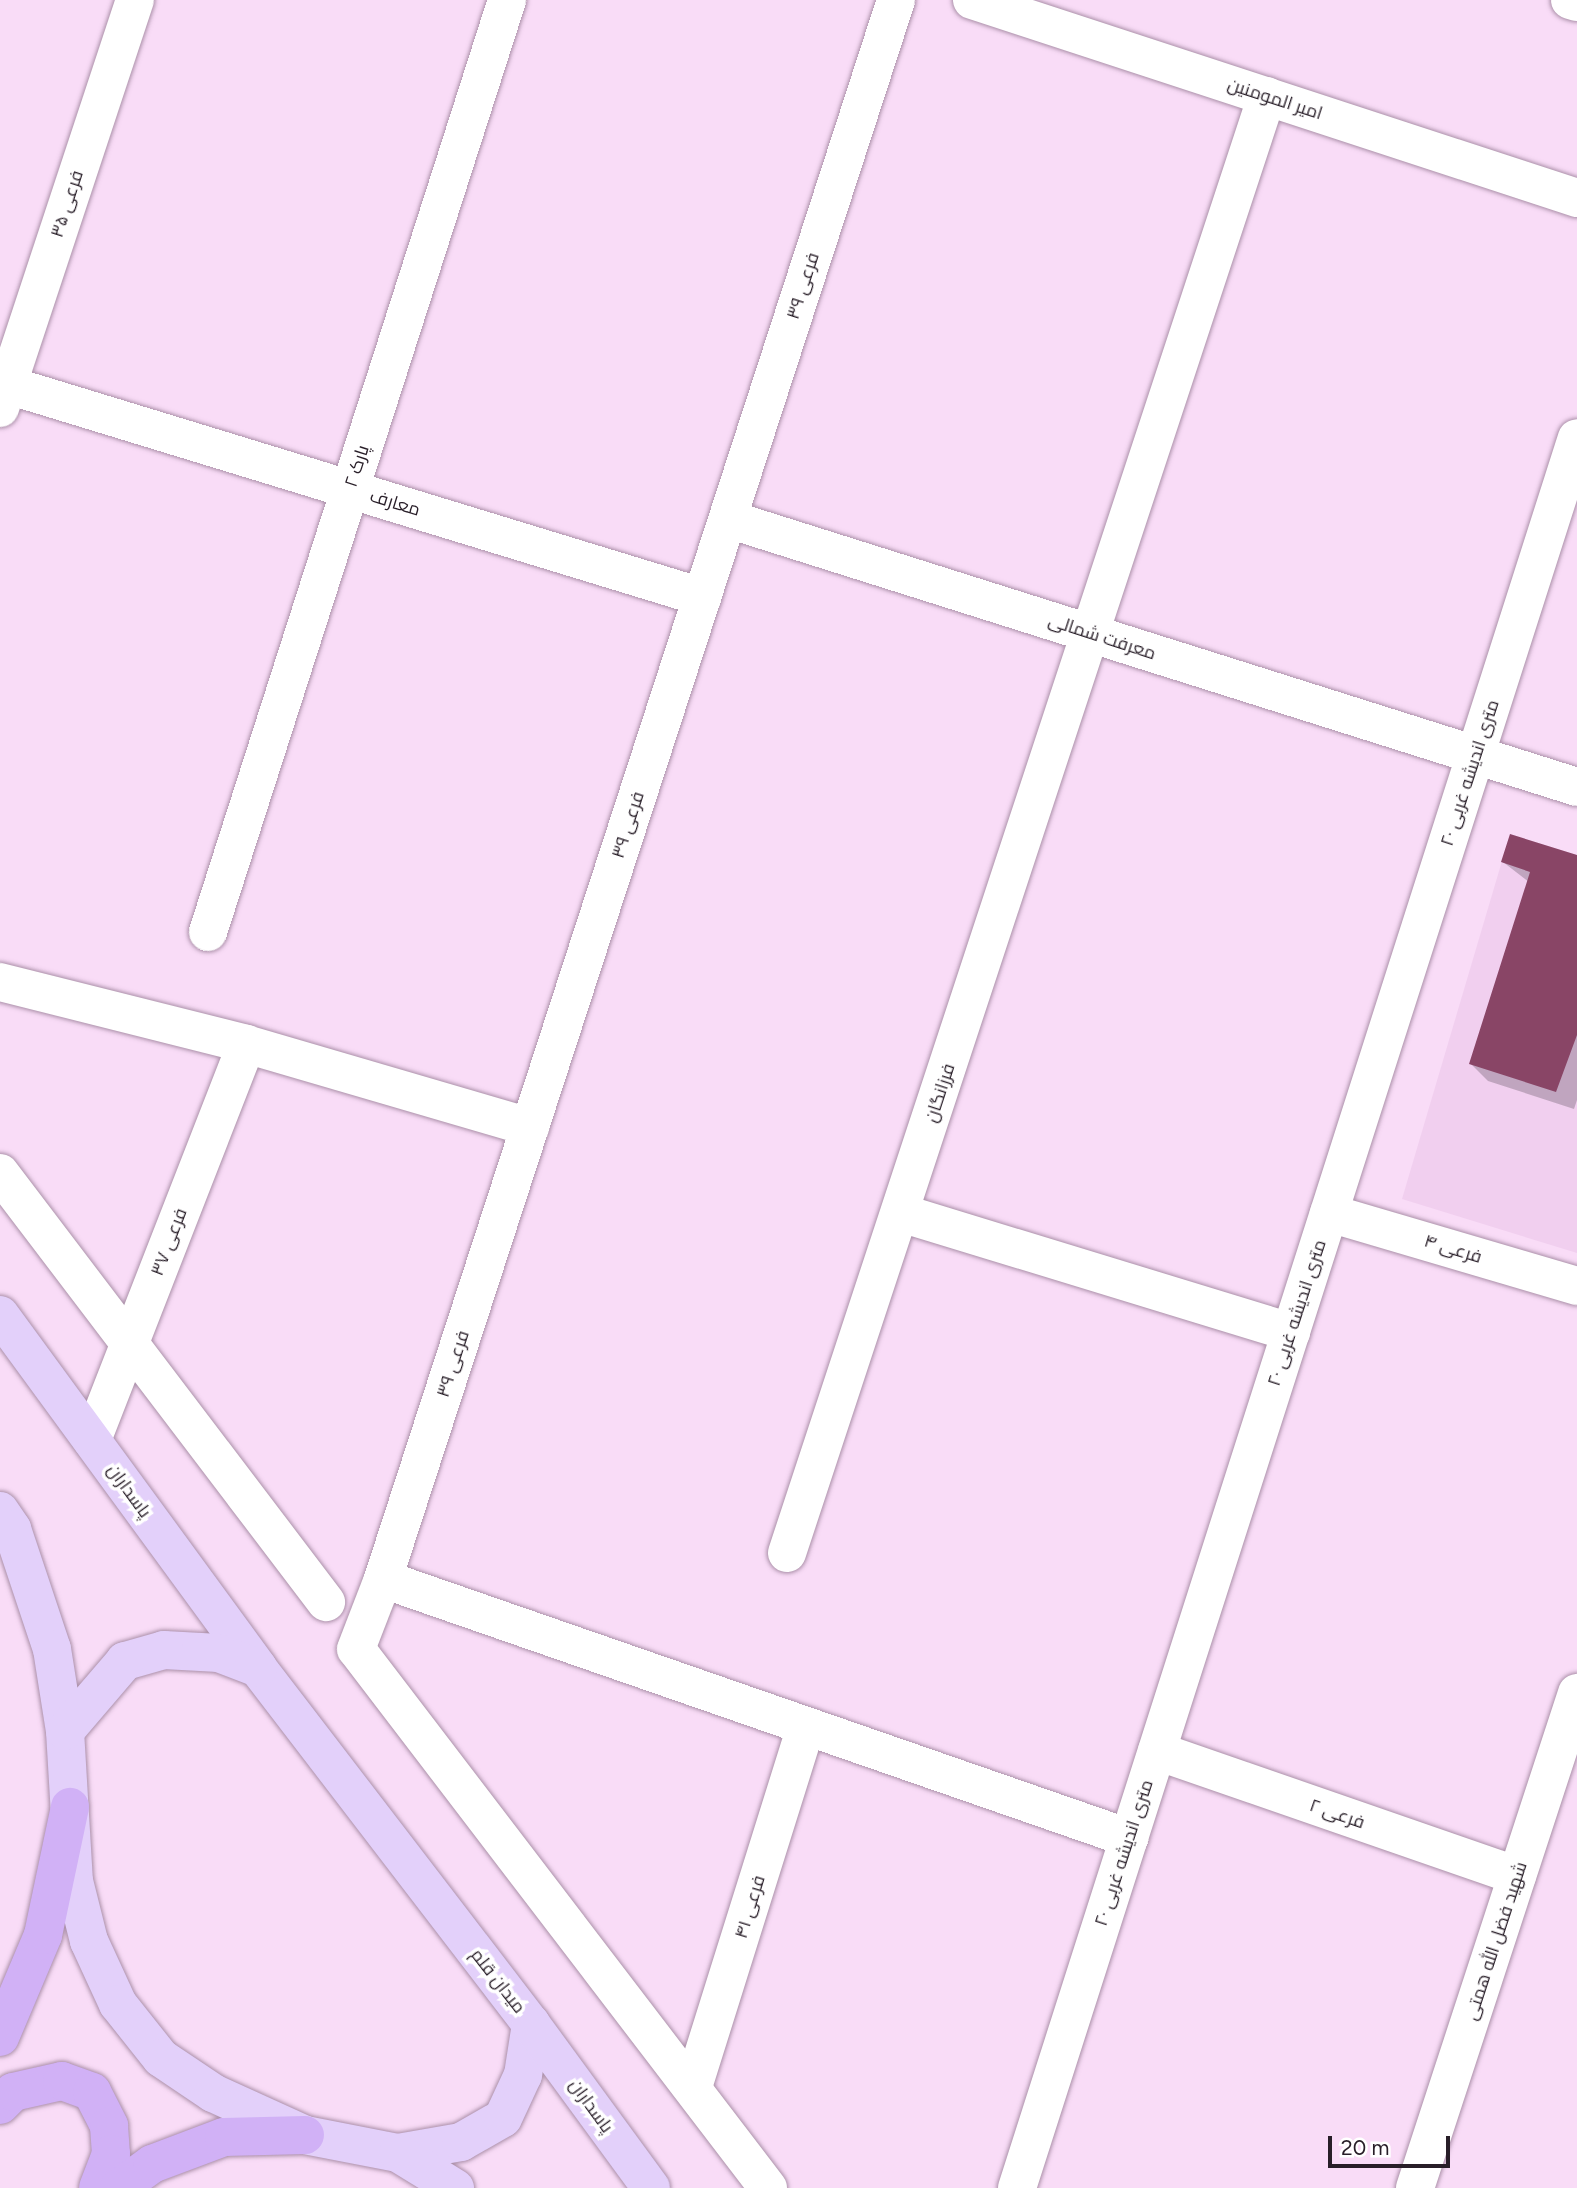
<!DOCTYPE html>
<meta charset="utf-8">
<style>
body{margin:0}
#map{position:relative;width:1577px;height:2188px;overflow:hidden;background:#f9dcf7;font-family:Figtree,Cairo,sans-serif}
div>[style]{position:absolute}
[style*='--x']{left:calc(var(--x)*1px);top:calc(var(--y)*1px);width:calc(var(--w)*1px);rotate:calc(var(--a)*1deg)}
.built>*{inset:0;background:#f1cfef}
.shadow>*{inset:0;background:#0003}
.building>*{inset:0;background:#894566}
.roads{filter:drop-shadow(0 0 2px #ab90a9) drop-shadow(0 0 2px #ab90a9)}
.minor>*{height:38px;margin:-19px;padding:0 19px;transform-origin:19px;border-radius:19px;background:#fff}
.major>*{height:38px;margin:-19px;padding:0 19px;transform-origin:19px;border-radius:19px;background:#e3d0fa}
.highway>*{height:38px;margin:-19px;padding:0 19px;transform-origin:19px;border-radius:19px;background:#d1b1f6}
span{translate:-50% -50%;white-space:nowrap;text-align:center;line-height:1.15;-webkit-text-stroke:7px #fff;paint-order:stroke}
.street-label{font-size:18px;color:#281e28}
.scale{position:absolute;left:1328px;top:2136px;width:122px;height:32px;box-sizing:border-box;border:4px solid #281e28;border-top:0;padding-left:9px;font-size:21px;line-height:24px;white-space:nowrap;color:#281e28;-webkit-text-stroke:5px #fff;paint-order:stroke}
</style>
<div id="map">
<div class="built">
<div style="clip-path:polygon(1510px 834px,1577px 855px,1577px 1253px,1402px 1199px)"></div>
</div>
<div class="shadow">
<div style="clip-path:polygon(1577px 857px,1577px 1100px,1574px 1109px,1488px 1081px,1471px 1064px,1529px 882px,1503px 862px)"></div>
</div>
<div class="building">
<div style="clip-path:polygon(1510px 834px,1577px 855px,1577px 1035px,1556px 1092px,1469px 1064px,1530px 872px,1501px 862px)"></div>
</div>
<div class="roads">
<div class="minor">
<div style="--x:972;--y:0;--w:637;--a:18.12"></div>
<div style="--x:1570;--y:0;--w:7;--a:16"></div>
<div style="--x:8;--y:385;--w:726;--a:16.99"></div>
<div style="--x:0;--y:408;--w:430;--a:-71.7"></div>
<div style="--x:728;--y:519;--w:890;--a:17.52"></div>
<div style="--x:208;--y:932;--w:979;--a:-72.21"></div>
<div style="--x:0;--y:982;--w:254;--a:14.1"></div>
<div style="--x:246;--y:1044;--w:296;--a:16.3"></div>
<div style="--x:0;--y:1173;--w:539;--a:52.77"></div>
<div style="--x:901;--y:1213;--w:408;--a:17"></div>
<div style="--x:1329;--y:1213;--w:259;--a:16.4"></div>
<div style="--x:92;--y:1440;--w:425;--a:-68.7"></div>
<div style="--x:787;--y:1553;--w:1534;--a:-71.77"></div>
<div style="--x:383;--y:1579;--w:790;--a:19.15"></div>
<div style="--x:1157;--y:1751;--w:381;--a:19.1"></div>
<div style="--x:693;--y:2087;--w:378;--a:-72.6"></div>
<div style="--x:768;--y:2188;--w:678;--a:-127.39"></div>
<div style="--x:356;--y:1649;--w:75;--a:-68.9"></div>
<div style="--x:383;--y:1579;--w:1660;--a:-72"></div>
<div style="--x:1017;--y:2188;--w:1837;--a:-72.26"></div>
<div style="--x:1415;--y:2188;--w:521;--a:-71.88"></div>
</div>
<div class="major">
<div style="--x:0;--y:1315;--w:437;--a:53.8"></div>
<div style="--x:0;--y:1511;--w:22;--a:56"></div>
<div style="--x:12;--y:1529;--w:126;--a:71.6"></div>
<div style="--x:52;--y:1649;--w:83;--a:81"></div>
<div style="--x:65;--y:1731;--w:150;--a:86.6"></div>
<div style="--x:74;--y:1881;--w:62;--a:76"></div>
<div style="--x:89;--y:1941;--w:69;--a:65.3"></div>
<div style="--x:118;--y:2004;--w:69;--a:51.5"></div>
<div style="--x:161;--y:2058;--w:63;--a:33.9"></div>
<div style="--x:213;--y:2093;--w:101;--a:24.5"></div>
<div style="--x:305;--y:2135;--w:95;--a:11"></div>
<div style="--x:398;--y:2153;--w:64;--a:-9.9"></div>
<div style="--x:461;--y:2142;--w:48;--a:-29.7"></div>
<div style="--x:503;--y:2118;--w:47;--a:-65.1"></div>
<div style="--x:523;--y:2075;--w:52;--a:-81.1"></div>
<div style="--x:531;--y:2024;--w:449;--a:-127.5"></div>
<div style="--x:258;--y:1668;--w:42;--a:-159"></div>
<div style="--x:219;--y:1653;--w:55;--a:-176.9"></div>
<div style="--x:164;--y:1650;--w:41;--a:164.2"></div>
<div style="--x:125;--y:1661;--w:92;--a:130.6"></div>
<div style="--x:531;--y:2024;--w:203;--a:53.8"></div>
<div style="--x:398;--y:2153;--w:67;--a:31.6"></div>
</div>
<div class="highway">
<div style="--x:0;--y:2037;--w:111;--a:-67.1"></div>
<div style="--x:43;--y:1935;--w:131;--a:-78.1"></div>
<div style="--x:0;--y:2105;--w:18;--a:-45"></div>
<div style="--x:13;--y:2092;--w:50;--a:-12.7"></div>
<div style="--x:62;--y:2081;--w:32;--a:20"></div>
<div style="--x:92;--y:2092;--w:38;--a:63"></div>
<div style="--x:109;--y:2126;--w:28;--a:86"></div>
<div style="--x:111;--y:2154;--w:36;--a:111"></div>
<div style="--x:119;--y:2188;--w:41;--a:-36"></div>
<div style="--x:152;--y:2164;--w:77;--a:-20.6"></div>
<div style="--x:224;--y:2137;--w:81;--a:-1.4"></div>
</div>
</div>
<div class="street-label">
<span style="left:1275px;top:99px;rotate:18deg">امیر المومنین</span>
<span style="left:67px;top:204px;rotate:-72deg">فرعی ۳۵</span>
<span style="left:803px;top:286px;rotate:-72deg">فرعی ۳۹</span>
<span style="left:357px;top:466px;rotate:-72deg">پارک ۲</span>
<span style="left:395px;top:503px;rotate:17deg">معارف</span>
<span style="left:1102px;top:637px;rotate:18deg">معرفت شمالی</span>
<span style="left:1470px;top:773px;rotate:-72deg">۲۰ متری اندیشه غربی</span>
<span style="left:628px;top:825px;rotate:-72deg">فرعی ۳۹</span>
<span style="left:940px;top:1093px;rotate:-72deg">فرزانگان</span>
<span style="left:169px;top:1242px;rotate:-69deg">فرعی ۳۷</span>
<span style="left:1453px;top:1249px;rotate:17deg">فرعی ۴</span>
<span style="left:1297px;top:1313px;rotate:-72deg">۲۰ متری اندیشه غربی</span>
<span style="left:453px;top:1364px;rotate:-72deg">فرعی ۳۹</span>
<span style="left:129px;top:1491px;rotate:54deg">پاسداران</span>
<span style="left:1337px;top:1814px;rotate:19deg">فرعی ۲</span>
<span style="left:1124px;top:1853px;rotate:-72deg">۲۰ متری اندیشه غربی</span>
<span style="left:750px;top:1907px;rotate:-73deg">فرعی ۴۱</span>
<span style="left:1496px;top:1941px;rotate:-72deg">شهید فضل الله همتی</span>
<span style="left:498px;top:1981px;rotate:52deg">میدان قلم</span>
<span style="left:591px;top:2106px;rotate:54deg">پاسداران</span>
</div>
<div class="scale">20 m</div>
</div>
